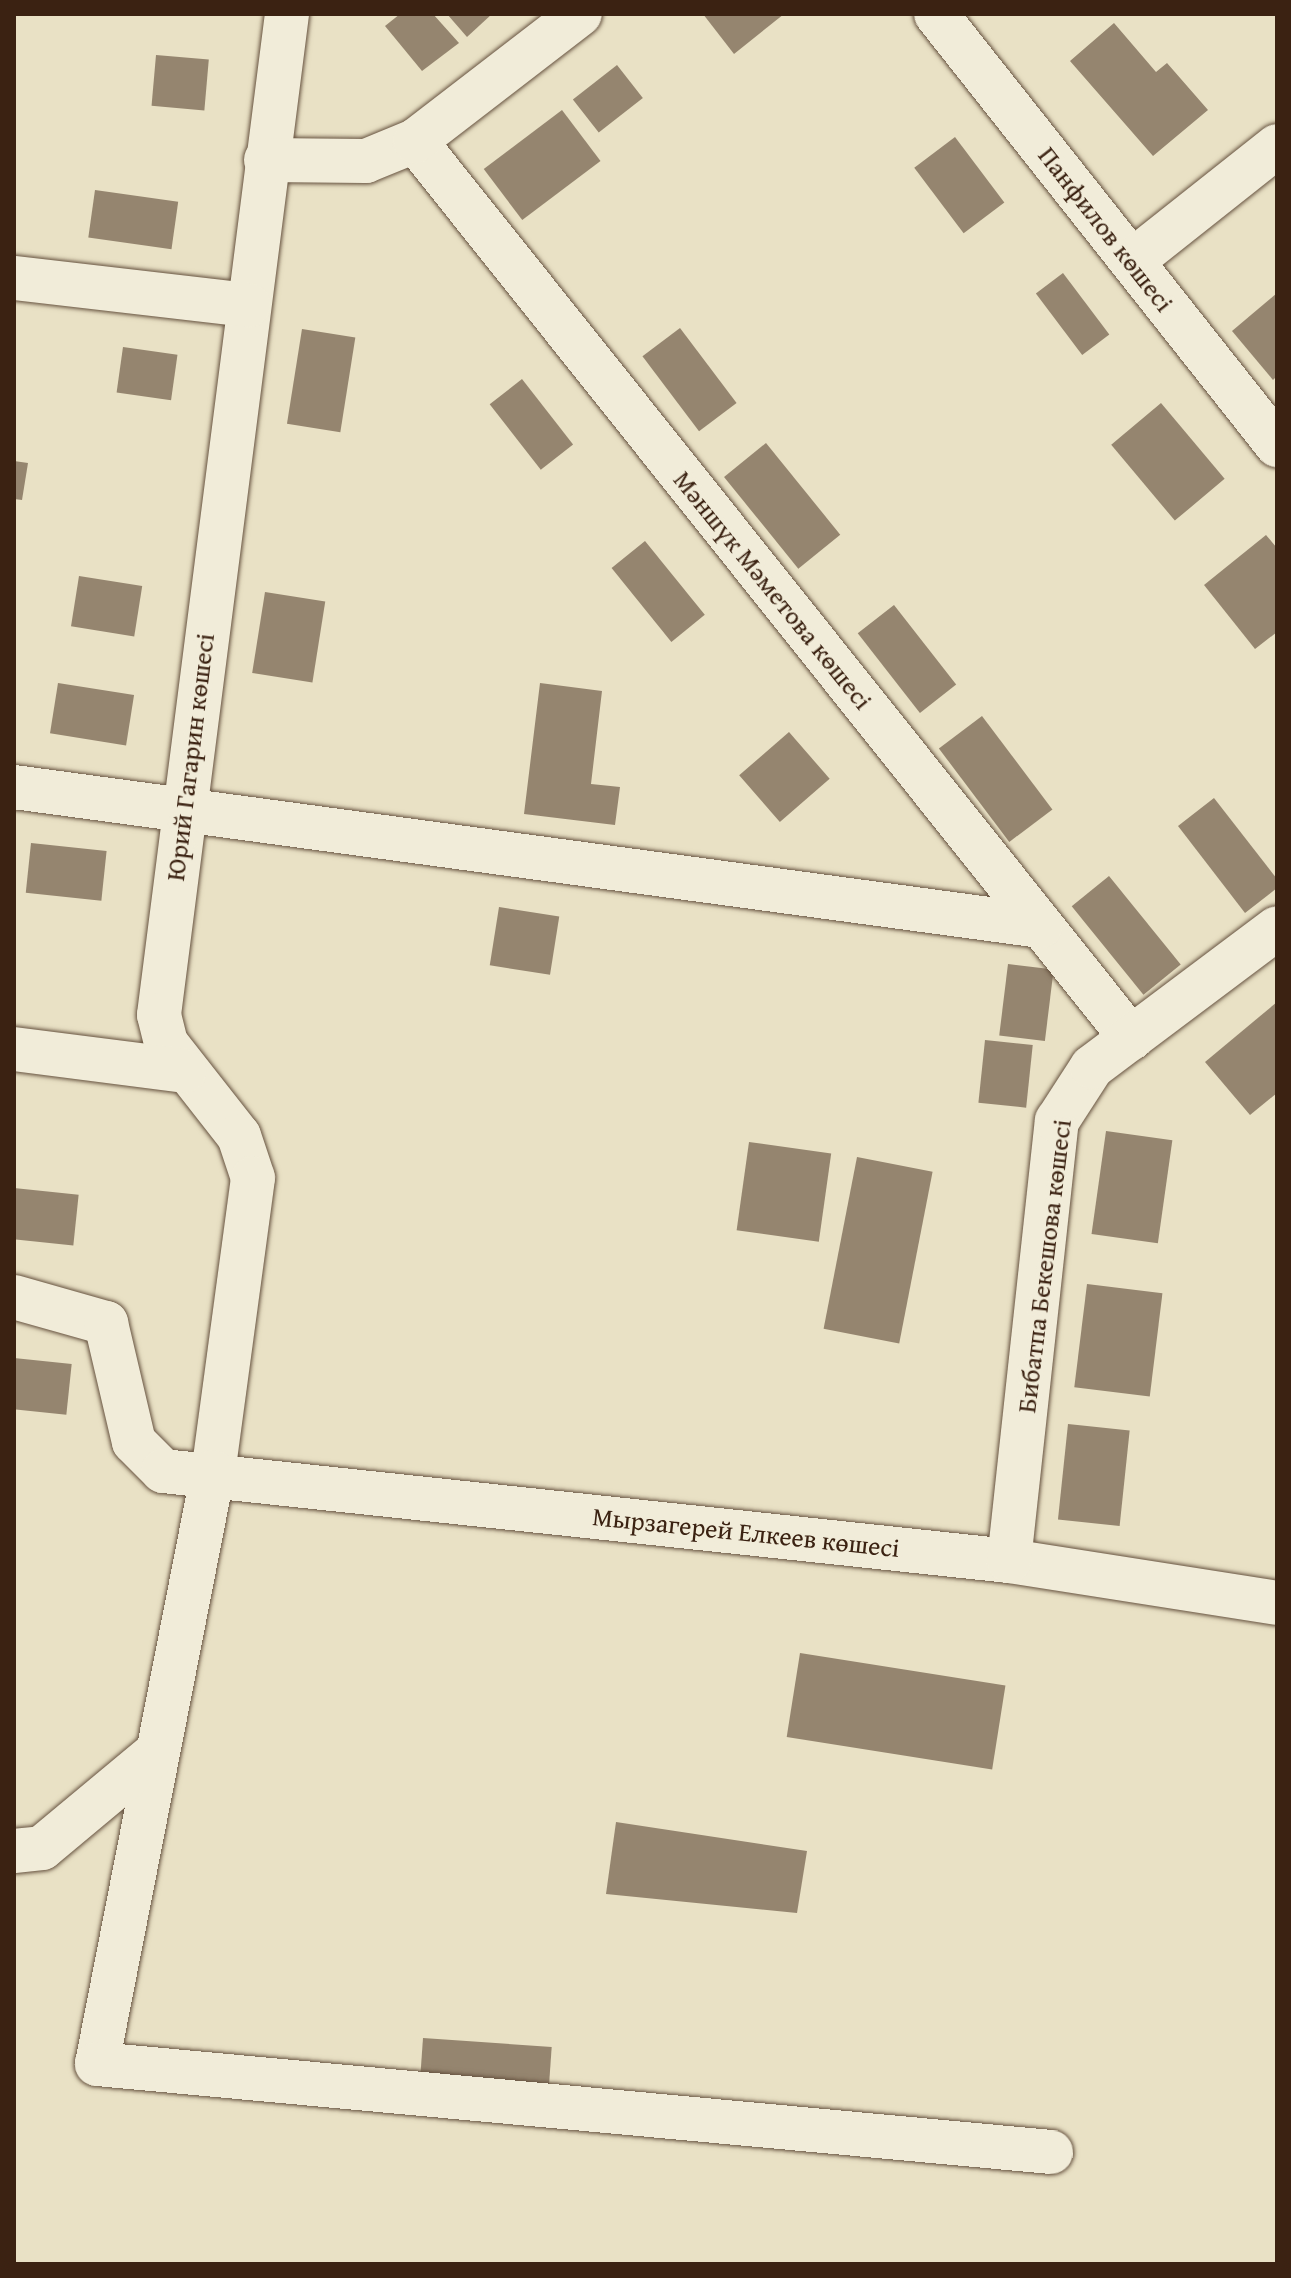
<!DOCTYPE html>
<meta charset="utf-8">
<style>
body{margin:0}
#map{position:relative;width:1291px;height:2278px;overflow:hidden;background:#e9e1c5;font-family:"Gentium Book Plus",serif}
div>[style]{position:absolute}
[style*='--x']{left:calc(var(--x)*1px);top:calc(var(--y)*1px);width:calc(var(--w)*1px);rotate:calc(var(--a)*1deg)}
.building>*{inset:0;background:#95856f;transform-origin:0 0}
.roads{filter:drop-shadow(0 0 2px #66523f) drop-shadow(0 0 2px #66523f)}
.minor>*{height:44px;margin:-22px;padding:0 22px;transform-origin:22px;border-radius:22px;background:#f1ecd9}
span{translate:-50% -50%;white-space:nowrap;text-align:center;line-height:1.15;-webkit-text-stroke:8px #f1ecd9;paint-order:stroke}
.street-label{font-size:26px;color:#3b2212}
.frame{position:absolute;inset:0;border:16px solid #3b2212;pointer-events:none}
</style>
<div id="map">
<div class="building">
<div style="clip-path:polygon(400px 14px,433px 14px,459px 43px,422px 71px,385px 26px)"></div>
<div style="clip-path:polygon(447px 14px,492px 14px,467px 37px)"></div>
<div style="clip-path:polygon(703px 14px,784px 14px,734px 54px)"></div>
<div style="clip-path:polygon(1114px 23px,1156px 72px,1167px 63px,1208px 110px,1153px 156px,1070px 61px)"></div>
<div style="left:156px;top:55px;width:53px;height:51px;rotate:5deg"></div>
<div style="left:617px;top:65px;width:42px;height:56px;rotate:52deg"></div>
<div style="left:562px;top:110px;width:64px;height:98px;rotate:53deg"></div>
<div style="left:955px;top:137px;width:82px;height:51px;rotate:53deg"></div>
<div style="left:95px;top:190px;width:84px;height:48px;rotate:8deg"></div>
<div style="left:1063px;top:273px;width:77px;height:34px;rotate:53deg"></div>
<div style="clip-path:polygon(1277px 293px,1277px 376px,1273px 380px,1232px 331px)"></div>
<div style="left:680px;top:328px;width:94px;height:47px;rotate:53deg"></div>
<div style="left:302px;top:329px;width:54px;height:96px;rotate:9deg"></div>
<div style="left:123px;top:347px;width:55px;height:46px;rotate:8deg"></div>
<div style="left:522px;top:379px;width:83px;height:41px;rotate:52deg"></div>
<div style="left:1161px;top:403px;width:99px;height:65px;rotate:50deg"></div>
<div style="left:766px;top:443px;width:118px;height:54px;rotate:51deg"></div>
<div style="clip-path:polygon(14px 461px,28px 463px,22px 500px,14px 499px)"></div>
<div style="clip-path:polygon(1266px 535px,1277px 548px,1277px 632px,1255px 649px,1204px 585px)"></div>
<div style="left:645px;top:541px;width:95px;height:43px;rotate:51deg"></div>
<div style="left:79px;top:576px;width:64px;height:51px;rotate:9deg"></div>
<div style="left:265px;top:592px;width:61px;height:82px;rotate:9deg"></div>
<div style="left:894px;top:605px;width:101px;height:46px;rotate:52deg"></div>
<div style="left:58px;top:683px;width:77px;height:51px;rotate:9deg"></div>
<div style="clip-path:polygon(540px 683px,602px 691px,591px 784px,620px 787px,615px 825px,524px 814px)"></div>
<div style="left:982px;top:716px;width:117px;height:54px;rotate:53deg"></div>
<div style="left:789px;top:732px;width:62px;height:66px;rotate:49deg"></div>
<div style="clip-path:polygon(1214px 798px,1277px 879px,1277px 888px,1245px 913px,1178px 826px)"></div>
<div style="left:31px;top:843px;width:76px;height:50px;rotate:6deg"></div>
<div style="left:1109px;top:876px;width:114px;height:48px;rotate:51deg"></div>
<div style="left:499px;top:907px;width:61px;height:59px;rotate:9deg"></div>
<div style="left:1008px;top:964px;width:46px;height:72px;rotate:7deg"></div>
<div style="clip-path:polygon(1277px 1002px,1277px 1093px,1250px 1115px,1205px 1062px)"></div>
<div style="left:985px;top:1040px;width:48px;height:63px;rotate:6deg"></div>
<div style="left:1106px;top:1131px;width:67px;height:104px;rotate:8deg"></div>
<div style="left:749px;top:1142px;width:83px;height:89px;rotate:8deg"></div>
<div style="left:857px;top:1157px;width:77px;height:175px;rotate:11deg"></div>
<div style="left:14px;top:1188px;width:65px;height:51px;rotate:6deg"></div>
<div style="left:1087px;top:1284px;width:76px;height:104px;rotate:7deg"></div>
<div style="left:14px;top:1358px;width:58px;height:51px;rotate:6deg"></div>
<div style="left:1068px;top:1424px;width:62px;height:96px;rotate:6deg"></div>
<div style="left:800px;top:1653px;width:208px;height:85px;rotate:9deg"></div>
<div style="clip-path:polygon(616px 1822px,807px 1851px,797px 1913px,606px 1894px)"></div>
<div style="left:423px;top:2038px;width:129px;height:37px;rotate:4deg"></div>
</div>
<div class="roads">
<div class="minor">
<div style="--x:287;--y:14;--w:1009;--a:97.29"></div>
<div style="--x:159;--y:1015;--w:29;--a:76"></div>
<div style="--x:166;--y:1043;--w:118;--a:51.9"></div>
<div style="--x:239;--y:1136;--w:44;--a:71.6"></div>
<div style="--x:253;--y:1178;--w:297;--a:97.7"></div>
<div style="--x:213;--y:1472;--w:603;--a:101.09"></div>
<div style="--x:97;--y:2064;--w:958;--a:5.27"></div>
<div style="--x:936;--y:14;--w:550;--a:51.65"></div>
<div style="--x:415;--y:141;--w:1148;--a:51.4"></div>
<div style="--x:266;--y:160;--w:100;--a:0.6"></div>
<div style="--x:366;--y:161;--w:53;--a:-22.2"></div>
<div style="--x:415;--y:141;--w:208;--a:-37.6"></div>
<div style="--x:1132;--y:261;--w:185;--a:-38.4"></div>
<div style="--x:14;--y:278;--w:236;--a:6.6"></div>
<div style="--x:14;--y:787;--w:1036;--a:7.71"></div>
<div style="--x:14;--y:1049;--w:172;--a:7.3"></div>
<div style="--x:14;--y:1297;--w:96;--a:15.8"></div>
<div style="--x:106;--y:1323;--w:122;--a:76.8"></div>
<div style="--x:134;--y:1442;--w:41;--a:45"></div>
<div style="--x:163;--y:1471;--w:851;--a:6.07"></div>
<div style="--x:1009;--y:1561;--w:271;--a:8.9"></div>
<div style="--x:1009;--y:1561;--w:443;--a:-83.8"></div>
<div style="--x:1057;--y:1121;--w:64;--a:-57.1"></div>
<div style="--x:1092;--y:1067;--w:231;--a:-36.9"></div>
<div style="--x:14;--y:1851;--w:28;--a:-6"></div>
<div style="--x:42;--y:1848;--w:147;--a:-39.8"></div>
</div>
</div>
<div class="street-label">
<span style="left:1106px;top:229px;rotate:52deg">Панфилов көшесі</span>
<span style="left:773px;top:590px;rotate:51deg">Мәншүк Мәметова көшесі</span>
<span style="left:190px;top:757px;rotate:-83deg">Юрий Гагарин көшесі</span>
<span style="left:1044px;top:1266px;rotate:-83deg">Бибатпа Бекешова көшесі</span>
<span style="left:746px;top:1532px;rotate:6deg">Мырзагерей Елкеев көшесі</span>
</div>
<div class="frame"></div>
</div>
